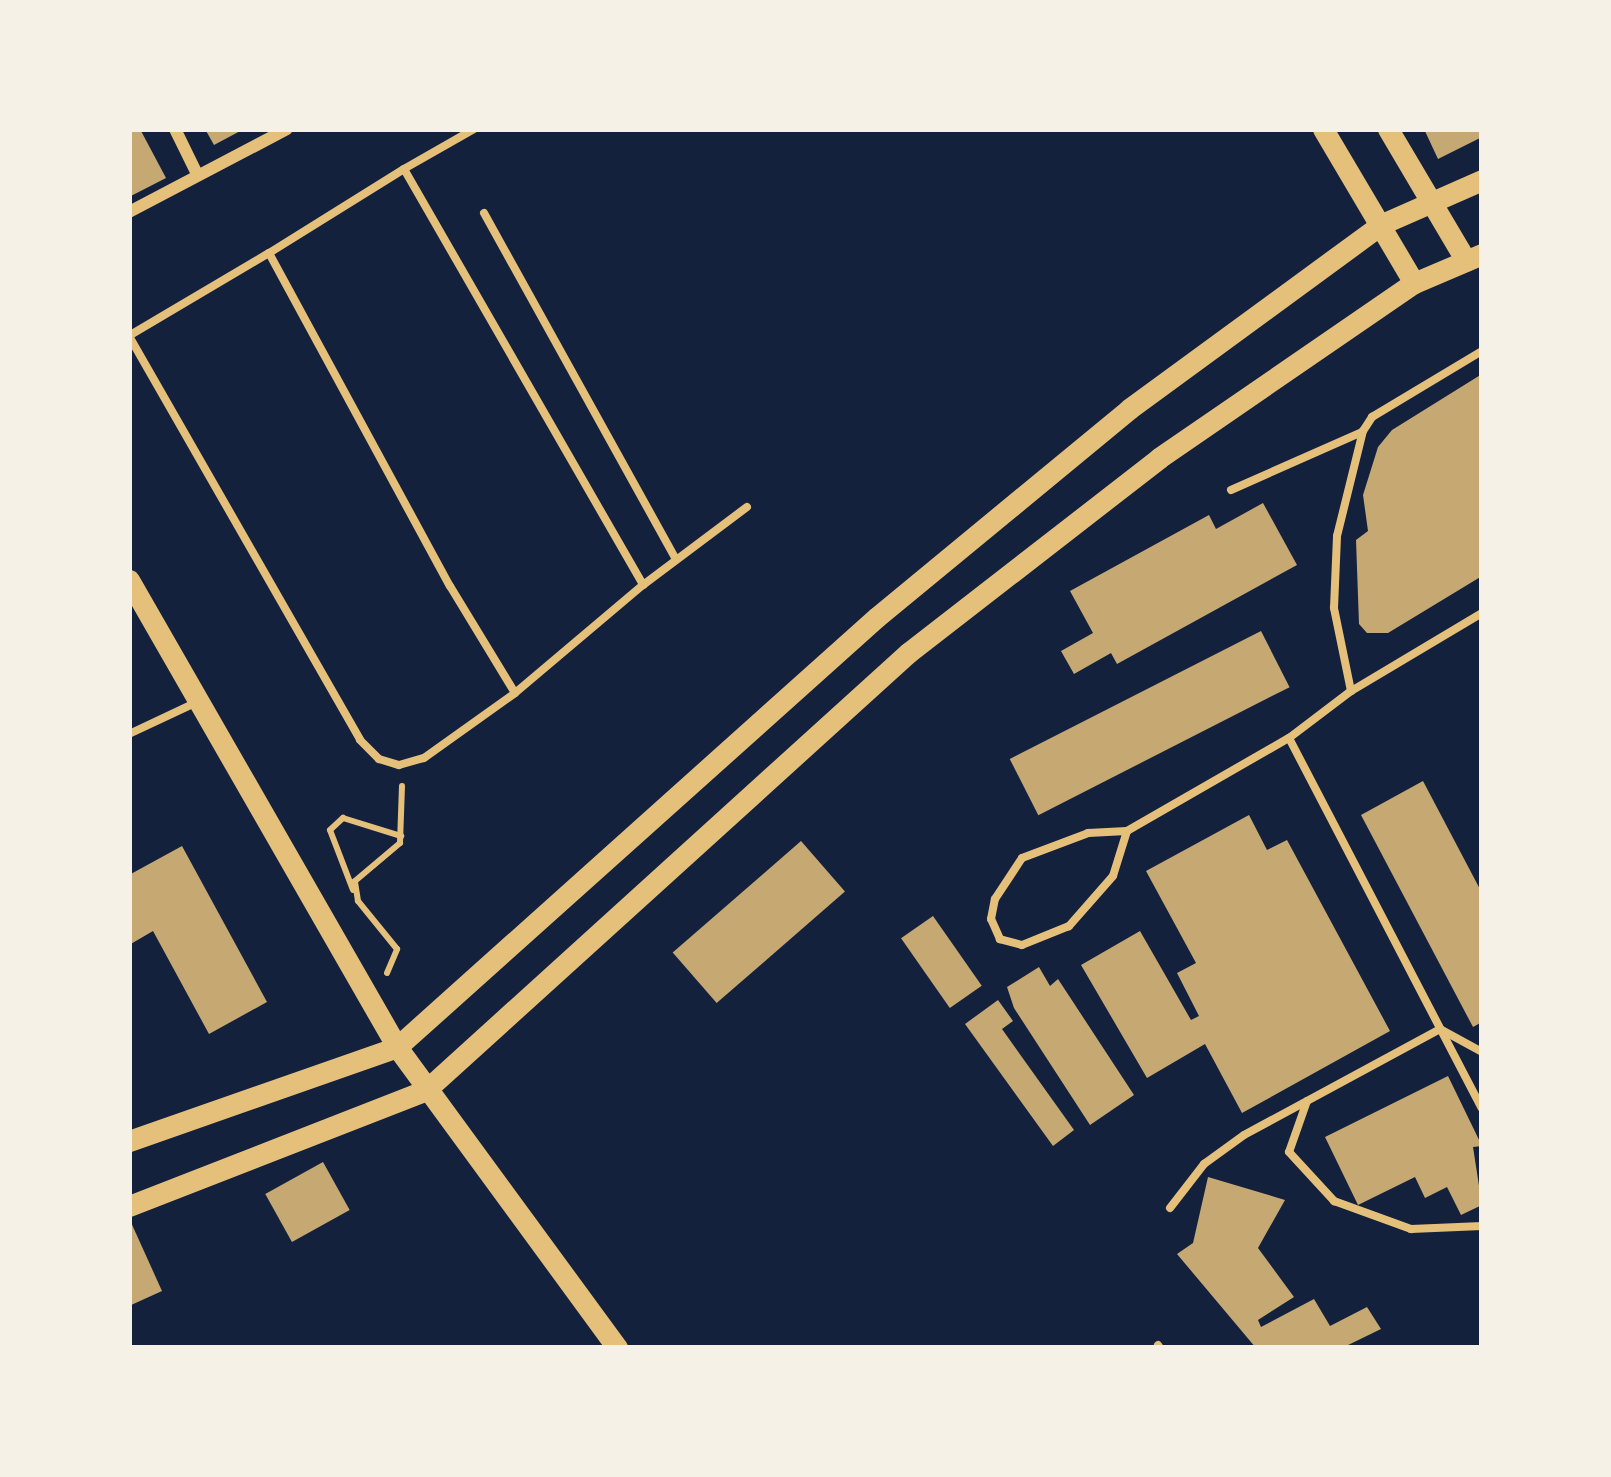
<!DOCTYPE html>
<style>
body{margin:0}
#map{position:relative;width:1611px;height:1477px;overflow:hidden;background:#14213d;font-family:"Archivo Narrow",sans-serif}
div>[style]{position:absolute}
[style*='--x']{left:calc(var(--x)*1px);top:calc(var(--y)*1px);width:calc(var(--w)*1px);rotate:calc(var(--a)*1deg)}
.building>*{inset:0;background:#c6a872;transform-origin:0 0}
.path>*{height:6px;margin:-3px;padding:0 3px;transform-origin:3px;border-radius:3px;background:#e5c07b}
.service>*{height:8px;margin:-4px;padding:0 4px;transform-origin:4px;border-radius:4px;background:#e5c07b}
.minor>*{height:12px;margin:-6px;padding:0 6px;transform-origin:6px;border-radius:6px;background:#e5c07b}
.tertiary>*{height:21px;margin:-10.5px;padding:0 10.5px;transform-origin:10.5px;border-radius:10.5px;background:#e5c07b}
.secondary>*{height:21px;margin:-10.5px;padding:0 10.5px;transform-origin:10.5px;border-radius:10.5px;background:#e5c07b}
span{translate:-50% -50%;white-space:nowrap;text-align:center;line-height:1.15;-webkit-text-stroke:12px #f6f1e7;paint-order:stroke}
.frame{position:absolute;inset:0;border:132px solid #f6f1e7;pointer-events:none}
</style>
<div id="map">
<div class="building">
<div style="clip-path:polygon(129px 129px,140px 129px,166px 178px,129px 197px)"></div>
<div style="clip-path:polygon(205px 129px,244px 129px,214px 145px)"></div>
<div style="clip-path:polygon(1424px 129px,1482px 129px,1482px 137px,1438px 159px)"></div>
<div style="clip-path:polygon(1482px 374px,1482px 576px,1388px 633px,1367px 633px,1359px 624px,1356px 540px,1368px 531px,1363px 495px,1378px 447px,1392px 430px)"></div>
<div style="clip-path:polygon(1263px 503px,1297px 565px,1117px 664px,1111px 653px,1074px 674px,1061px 651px,1093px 633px,1070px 591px,1209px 515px,1216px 529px)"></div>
<div style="left:1261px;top:631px;width:63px;height:282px;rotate:63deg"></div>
<div style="clip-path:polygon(1423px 781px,1482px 893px,1482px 1022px,1473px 1027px,1361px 815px)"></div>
<div style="clip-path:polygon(1249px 815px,1267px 850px,1287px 840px,1390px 1031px,1242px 1113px,1205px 1044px,1147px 1078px,1081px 965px,1140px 931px,1191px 1020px,1199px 1016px,1177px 973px,1196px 963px,1146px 871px)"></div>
<div style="left:801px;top:841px;width:67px;height:170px;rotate:49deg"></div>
<div style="clip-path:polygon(182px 846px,267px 1002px,209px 1034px,153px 931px,129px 945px,129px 875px)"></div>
<div style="left:933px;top:916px;width:85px;height:39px;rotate:55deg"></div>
<div style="clip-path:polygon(1039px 967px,1050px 986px,1058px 979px,1134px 1095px,1090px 1125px,1014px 1008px,1007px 987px)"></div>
<div style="clip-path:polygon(998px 1000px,1013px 1021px,1002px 1029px,1074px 1130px,1053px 1146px,965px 1024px)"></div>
<div style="clip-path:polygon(1448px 1076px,1482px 1146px,1473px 1147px,1482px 1205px,1461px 1215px,1447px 1187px,1425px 1198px,1415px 1177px,1358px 1205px,1325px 1137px)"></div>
<div style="left:323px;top:1162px;width:55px;height:66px;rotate:61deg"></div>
<div style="clip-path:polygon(1208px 1177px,1285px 1200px,1258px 1248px,1294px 1297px,1258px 1320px,1261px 1327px,1314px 1299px,1330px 1326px,1367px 1307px,1381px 1329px,1342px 1348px,1256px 1348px,1177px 1254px,1193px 1243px)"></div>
<div style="clip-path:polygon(129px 1218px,162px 1291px,129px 1306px)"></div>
</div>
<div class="path">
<div style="--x:353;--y:890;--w:64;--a:-111"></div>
<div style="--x:330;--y:830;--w:18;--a:-43"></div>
<div style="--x:343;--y:818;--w:61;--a:17.2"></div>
<div style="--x:387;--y:973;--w:26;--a:-67"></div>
<div style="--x:397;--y:949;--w:62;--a:-129.1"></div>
<div style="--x:358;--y:901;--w:20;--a:-99"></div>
<div style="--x:355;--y:881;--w:59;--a:-40.2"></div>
<div style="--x:400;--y:843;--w:57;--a:-88"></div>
</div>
<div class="service">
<div style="--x:474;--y:129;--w:81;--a:150.3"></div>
<div style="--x:404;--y:169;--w:480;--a:60.1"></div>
<div style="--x:643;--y:585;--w:130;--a:-36.9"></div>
<div style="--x:404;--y:169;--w:159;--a:148.1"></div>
<div style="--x:269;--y:253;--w:379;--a:61.5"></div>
<div style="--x:450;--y:586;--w:125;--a:58.7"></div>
<div style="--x:515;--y:693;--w:167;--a:-40.2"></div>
<div style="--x:484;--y:213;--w:396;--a:61"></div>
<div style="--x:132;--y:334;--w:159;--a:-30.6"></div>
<div style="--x:129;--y:336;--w:465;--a:60.2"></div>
<div style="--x:360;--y:740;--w:27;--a:45"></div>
<div style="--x:379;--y:759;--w:21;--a:17"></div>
<div style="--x:399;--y:765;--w:26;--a:-16"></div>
<div style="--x:424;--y:758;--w:112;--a:-35.5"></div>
<div style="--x:1231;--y:490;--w:143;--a:-23.9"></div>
<div style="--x:1482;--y:613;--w:152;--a:149.2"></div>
<div style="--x:1351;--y:691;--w:78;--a:142.8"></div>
<div style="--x:1289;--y:738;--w:417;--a:62.5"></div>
<div style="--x:1351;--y:691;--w:85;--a:-101.6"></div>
<div style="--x:1334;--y:608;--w:72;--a:-87.6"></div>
<div style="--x:1337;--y:536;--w:108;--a:-76.1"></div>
<div style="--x:1363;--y:431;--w:17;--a:-57"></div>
<div style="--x:1372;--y:417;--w:128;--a:-31"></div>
<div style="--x:129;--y:734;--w:75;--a:-25.2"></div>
<div style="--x:1127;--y:831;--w:47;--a:107.3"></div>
<div style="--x:1113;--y:876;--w:67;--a:131.3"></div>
<div style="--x:1069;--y:926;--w:51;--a:158"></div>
<div style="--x:1022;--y:945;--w:23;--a:-165"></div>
<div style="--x:1000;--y:939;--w:22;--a:-114"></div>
<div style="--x:991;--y:919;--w:20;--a:-79"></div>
<div style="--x:995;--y:899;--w:49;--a:-56.6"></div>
<div style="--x:1022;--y:858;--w:71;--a:-20.7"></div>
<div style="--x:1088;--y:833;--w:39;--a:-3"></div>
<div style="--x:1127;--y:831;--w:187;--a:-29.9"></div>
<div style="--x:1307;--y:1101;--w:54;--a:109.4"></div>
<div style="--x:1289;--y:1152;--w:67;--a:47.4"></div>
<div style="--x:1334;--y:1201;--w:82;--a:20"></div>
<div style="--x:1411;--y:1229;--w:71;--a:-2.4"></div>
<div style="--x:1170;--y:1208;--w:56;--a:-52.3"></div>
<div style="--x:1204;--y:1164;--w:49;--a:-35.9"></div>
<div style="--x:1244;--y:1135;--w:223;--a:-28.4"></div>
<div style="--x:1440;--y:1029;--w:48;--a:28.7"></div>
<div style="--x:1158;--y:1345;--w:4;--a:56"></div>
</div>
<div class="minor">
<div style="--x:175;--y:129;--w:50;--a:63.9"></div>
<div style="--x:129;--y:212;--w:178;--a:-27.7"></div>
</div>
<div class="tertiary">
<div style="--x:1323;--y:129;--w:179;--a:59.4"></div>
<div style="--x:1388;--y:129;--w:153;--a:59.4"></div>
<div style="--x:129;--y:580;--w:538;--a:60.15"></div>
<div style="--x:397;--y:1047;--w:373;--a:53.8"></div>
</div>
<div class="secondary">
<div style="--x:129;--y:1141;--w:284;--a:-19.3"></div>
<div style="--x:397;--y:1047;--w:644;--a:-41.86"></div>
<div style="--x:877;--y:617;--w:327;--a:-39.5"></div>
<div style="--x:1129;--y:409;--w:313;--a:-36.2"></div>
<div style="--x:1382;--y:224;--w:109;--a:-23.7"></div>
<div style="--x:129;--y:1206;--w:319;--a:-21.3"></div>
<div style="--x:426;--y:1090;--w:651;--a:-42.2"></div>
<div style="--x:908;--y:653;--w:318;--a:-37.8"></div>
<div style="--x:1159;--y:458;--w:309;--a:-34.5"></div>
<div style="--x:1414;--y:283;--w:74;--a:-23.1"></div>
</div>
<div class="frame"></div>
</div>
